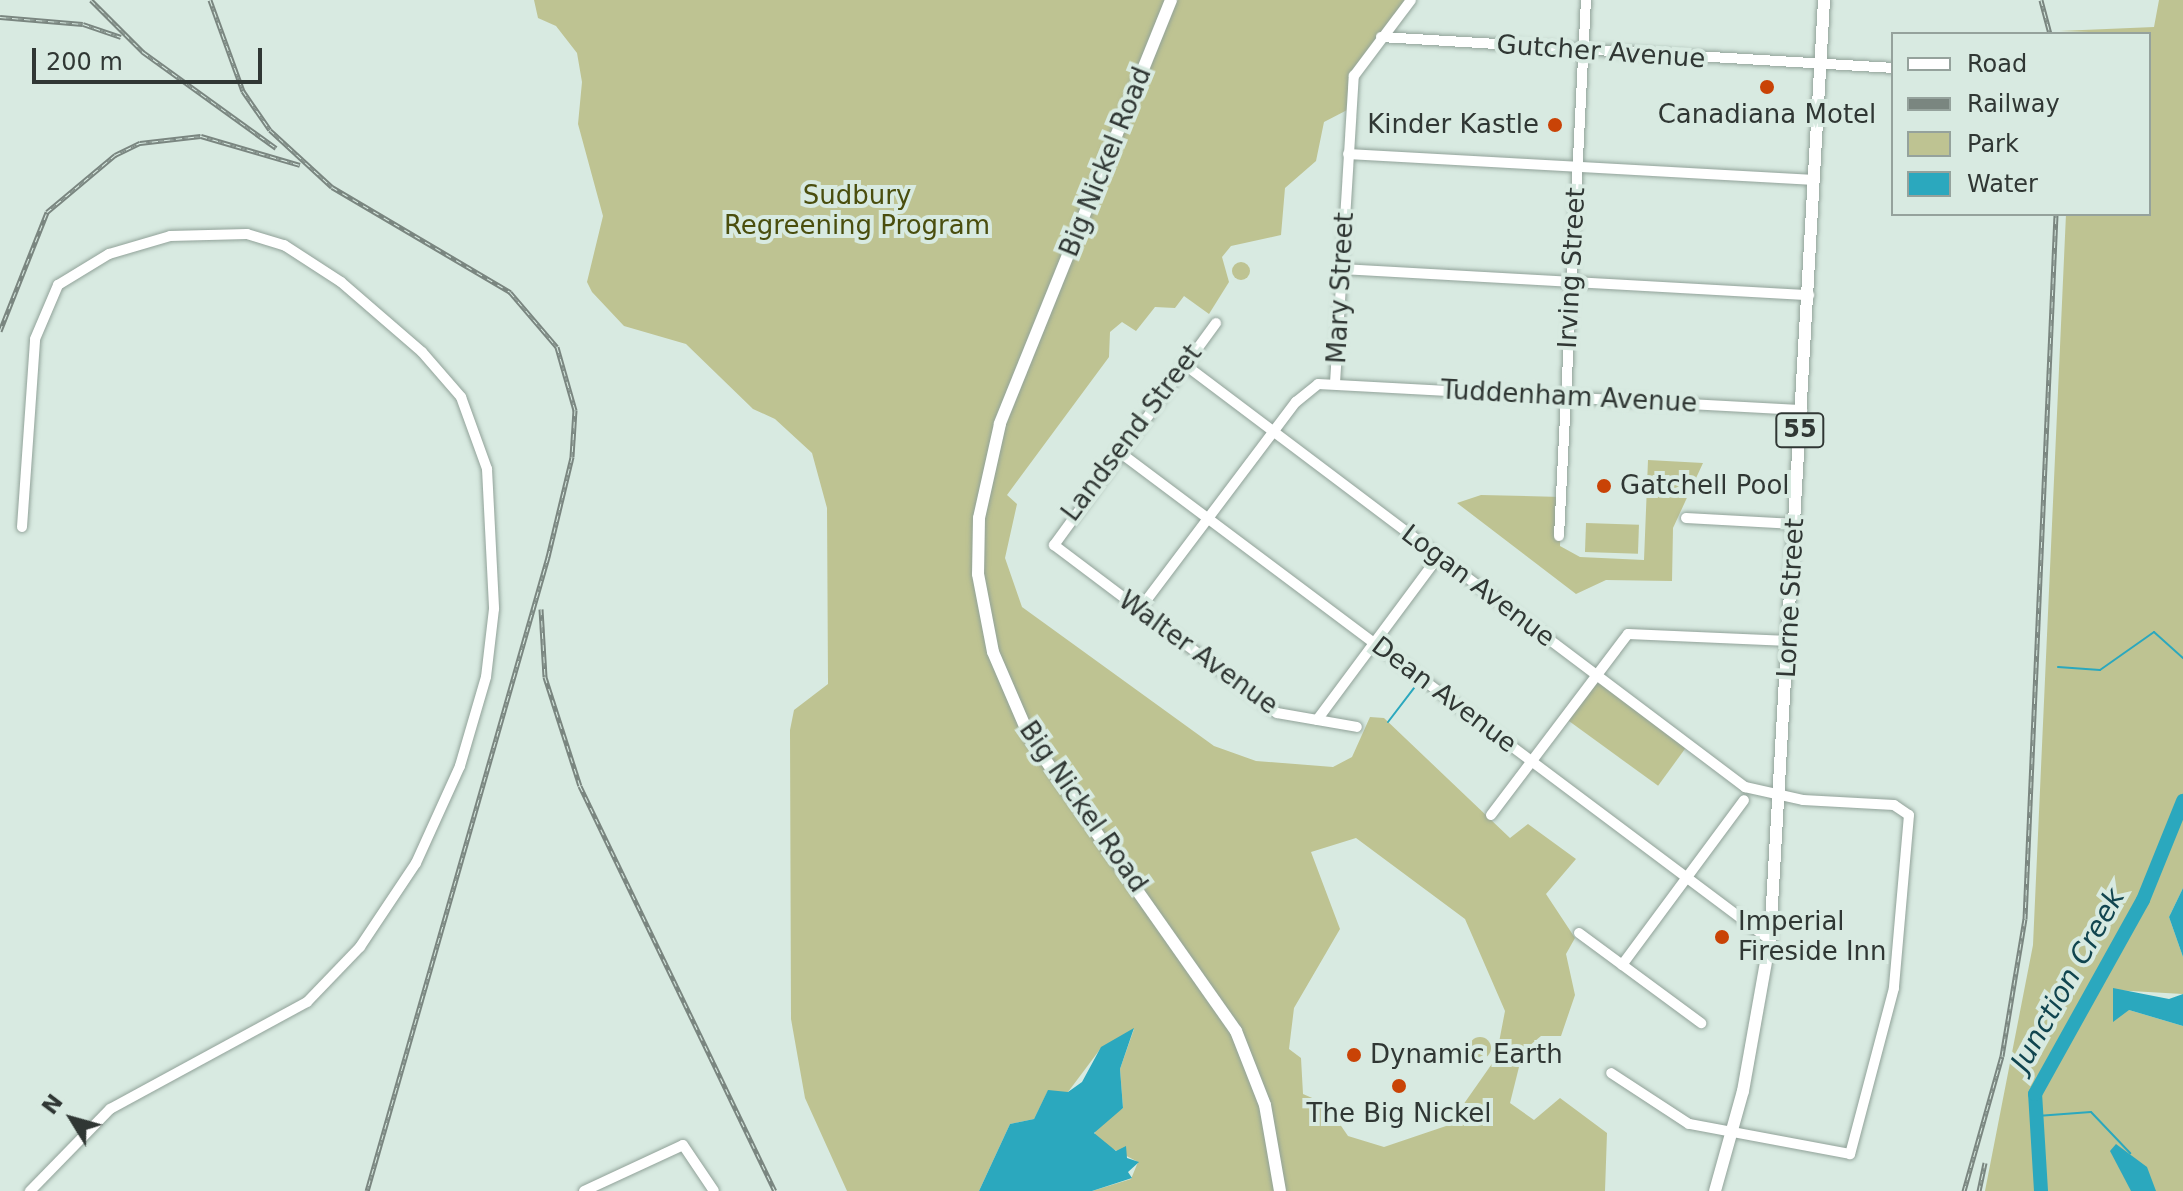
<!DOCTYPE html>
<style>
body{margin:0}
#map{position:relative;width:2183px;height:1191px;overflow:hidden;background:#d8eae1;font-family:"DejaVu Sans",sans-serif}
div>[style]{position:absolute}
[style*='--x']{left:calc(var(--x)*1px);top:calc(var(--y)*1px);width:calc(var(--w)*1px);rotate:calc(var(--a)*1deg)}
.green>*{inset:0;background:#bec392;transform-origin:0 0}
.round{border-radius:50%}
.water>*{inset:0;background:#2ba8be}
.stream>*{height:2px;margin:-1px;padding:0 1px;transform-origin:1px;border-radius:1px;background:#2ba8be}
.river>*{height:14px;margin:-7px;padding:0 7px;transform-origin:7px;border-radius:7px;background:#2ba8be}
.roads{filter:drop-shadow(0 0 2px #91a299) drop-shadow(0 0 2px #91a299)}
.minor>*{height:10px;margin:-5px;padding:0 5px;transform-origin:5px;border-radius:5px;background:#fff}
.major>*{height:12px;margin:-6px;padding:0 6px;transform-origin:6px;border-radius:6px;background:#fff}
.rail>*{height:5px;margin-top:-2.5px;transform-origin:0;background:repeating-linear-gradient(90deg,#d8eae1 0 6px,#7a8680 0 12px);box-sizing:border-box;border-block:2px solid #7a8680}
.dots>*{width:22px;height:22px;translate:-50% -50%;box-sizing:border-box;border:4px solid #d8eae1;border-radius:50%}
span{translate:-50% -50%;white-space:nowrap;text-align:center;line-height:1.15;-webkit-text-stroke:8px #d8eae1;paint-order:stroke}
.shield-label span{padding:2px 6px;background:#d8eae1;border:2px solid;border-radius:6px;-webkit-text-stroke-width:0}
.shield-label{font-size:24px;color:#303734;font-weight:700}
.street-label{font-size:26px;color:#303734}
.poi-label{font-size:26px;color:#303734}
.right{translate:-100% -50%;text-align:right}
.left{translate:0 -50%;text-align:left}
.park-label{font-size:26px;color:#4a4e0e}
.water-label{font-size:28px;color:#11454f;font-style:italic}
.legend{position:absolute;left:1891px;top:32px;width:260px;height:184px;box-sizing:border-box;background:#d8eae1;border:2px solid #95a29c;margin:0;padding:10px 14px;list-style:none;font-size:24px;color:#303734}
.legend li{display:flex;align-items:center;gap:16px;height:40px}
.legend b{width:40px;border:2px solid #95a29c}
.north{position:absolute;left:32px;top:1079px;width:80px;height:80px;-webkit-text-stroke:6px #d8eae1;paint-order:stroke;rotate:307deg;font-size:22px;font-weight:700;line-height:32px;text-align:center;color:#303734}
.north::after{content:'';display:block;margin:auto;width:28px;height:36px;background:#303734;clip-path:polygon(50% 0,100% 100%,50% 72%,0 100%)}
.scale{position:absolute;left:32px;top:48px;width:230px;height:36px;box-sizing:border-box;border:4px solid #303734;border-top:0;padding-left:10px;font-size:24px;line-height:28px;white-space:nowrap;color:#303734;-webkit-text-stroke:6px #d8eae1;paint-order:stroke}
</style>
<div id="map">
<div class="green">
<div style="clip-path:polygon(evenodd,534px 0,1410px 0,1356px 70px,1351px 108px,1324px 122px,1316px 161px,1285px 188px,1281px 235px,1231px 246px,1222px 257px,1229px 282px,1209px 314px,1184px 296px,1175px 308px,1155px 307px,1136px 331px,1122px 322px,1110px 332px,1109px 357px,1007px 495px,1017px 504px,1005px 558px,1022px 607px,1214px 746px,1256px 761px,1333px 767px,1352px 757px,1370px 717px,1384px 718px,1510px 838px,1528px 824px,1576px 859px,1546px 894px,1575px 938px,1566px 954px,1575px 995px,1561px 1036px,1541px 1036px,1523px 1051px,1510px 1103px,1534px 1120px,1560px 1098px,1607px 1133px,1605px 1191px,1092px 1191px,1131px 1179px,1138px 1162px,1094px 1139px,1096px 1127px,1123px 1108px,1120px 1069px,1134px 1029px,1101px 1048px,1068px 1092px,1047px 1093px,1034px 1119px,1010px 1124px,979px 1191px,847px 1191px,805px 1098px,791px 1019px,790px 730px,794px 710px,828px 684px,827px 508px,812px 453px,775px 419px,753px 409px,686px 344px,624px 326px,592px 292px,587px 282px,603px 216px,578px 124px,582px 82px,577px 53px,556px 26px,538px 18px,534px 0,1356px 838px,1465px 919px,1505px 1011px,1496px 1058px,1449px 1125px,1384px 1147px,1348px 1136px,1326px 1104px,1303px 1094px,1301px 1058px,1289px 1049px,1294px 1008px,1340px 929px,1311px 852px,1356px 838px)"></div>
<div style="clip-path:polygon(2159px 0,2183px 0,2183px 888px,2169px 917px,2183px 957px,2183px 994px,2113px 990px,2129px 1010px,2183px 1026px,2183px 1191px,1985px 1191px,2033px 945px,2066px 214px,2149px 214px,2149px 34px,2059px 31px,2154px 27px)"></div>
<div class="round" style="left:1232px;top:262px;width:18px;height:18px"></div>
<div style="clip-path:polygon(1648px 460px,1703px 463px,1673px 528px,1672px 581px,1606px 580px,1576px 594px,1457px 503px,1481px 495px,1562px 497px,1560px 546px,1580px 557px,1644px 560px)"></div>
<div style="left:1586px;top:523px;width:53px;height:29px;rotate:2deg"></div>
<div style="left:1594px;top:675px;width:117px;height:52px;rotate:36deg"></div>
<div class="round" style="left:1469px;top:1037px;width:22px;height:22px"></div>
</div>
<div class="water">
<div style="clip-path:polygon(2183px 888px,2183px 957px,2169px 917px)"></div>
<div style="clip-path:polygon(2113px 988px,2169px 999px,2183px 994px,2183px 1026px,2129px 1010px,2113px 1022px)"></div>
<div style="clip-path:polygon(1134px 1028px,1120px 1069px,1123px 1108px,1094px 1133px,1116px 1151px,1126px 1146px,1127px 1158px,1139px 1162px,1128px 1172px,1132px 1178px,1092px 1191px,979px 1191px,1010px 1124px,1034px 1119px,1048px 1090px,1068px 1092px,1082px 1082px,1101px 1047px)"></div>
<div style="clip-path:polygon(2116px 1144px,2147px 1167px,2156px 1191px,2131px 1191px,2110px 1151px)"></div>
</div>
<div class="stream">
<div style="--x:2058;--y:667;--w:42;--a:4.1"></div>
<div style="--x:2100;--y:670;--w:66;--a:-35.1"></div>
<div style="--x:2154;--y:632;--w:39;--a:42"></div>
<div style="--x:1388;--y:722;--w:43;--a:-52.6"></div>
<div style="--x:2037;--y:1116;--w:54;--a:-4.2"></div>
<div style="--x:2091;--y:1112;--w:57;--a:46.4"></div>
</div>
<div class="river">
<div style="--x:2041;--y:1191;--w:97;--a:-93.5"></div>
<div style="--x:2035;--y:1094;--w:222;--a:-60.9"></div>
<div style="--x:2143;--y:900;--w:107;--a:-68"></div>
</div>
<div class="roads">
<div class="minor">
<div style="--x:1381;--y:37;--w:513;--a:3.46"></div>
<div style="--x:1348;--y:154;--w:467;--a:3.2"></div>
<div style="--x:1342;--y:269;--w:468;--a:3.2"></div>
<div style="--x:1216;--y:323;--w:275;--a:126.1"></div>
<div style="--x:1054;--y:545;--w:279;--a:37"></div>
<div style="--x:1277;--y:713;--w:81;--a:9.9"></div>
<div style="--x:1184;--y:364;--w:703;--a:37.02"></div>
<div style="--x:1745;--y:787;--w:59;--a:12.6"></div>
<div style="--x:1803;--y:800;--w:91;--a:3.1"></div>
<div style="--x:1894;--y:805;--w:18;--a:34"></div>
<div style="--x:1909;--y:815;--w:174;--a:95"></div>
<div style="--x:1894;--y:988;--w:172;--a:104.8"></div>
<div style="--x:1850;--y:1154;--w:164;--a:-169.4"></div>
<div style="--x:1689;--y:1124;--w:93;--a:-146.8"></div>
<div style="--x:1335;--y:383;--w:308;--a:-86.5"></div>
<div style="--x:1354;--y:76;--w:95;--a:-53.1"></div>
<div style="--x:1118;--y:451;--w:815;--a:36.87"></div>
<div style="--x:1686;--y:518;--w:109;--a:3.2"></div>
<div style="--x:22;--y:527;--w:188;--a:-86"></div>
<div style="--x:35;--y:339;--w:59;--a:-66.9"></div>
<div style="--x:58;--y:285;--w:60;--a:-31.3"></div>
<div style="--x:109;--y:254;--w:64;--a:-16.4"></div>
<div style="--x:170;--y:236;--w:77;--a:-1.5"></div>
<div style="--x:247;--y:234;--w:39;--a:17"></div>
<div style="--x:284;--y:245;--w:68;--a:33"></div>
<div style="--x:341;--y:282;--w:107;--a:40.8"></div>
<div style="--x:422;--y:352;--w:60;--a:49.1"></div>
<div style="--x:461;--y:397;--w:77;--a:70.1"></div>
<div style="--x:487;--y:469;--w:140;--a:87.1"></div>
<div style="--x:494;--y:609;--w:68;--a:96.7"></div>
<div style="--x:486;--y:677;--w:93;--a:106.3"></div>
<div style="--x:460;--y:766;--w:107;--a:114.4"></div>
<div style="--x:416;--y:863;--w:101;--a:123.7"></div>
<div style="--x:360;--y:947;--w:76;--a:133.9"></div>
<div style="--x:307;--y:1002;--w:224;--a:151.5"></div>
<div style="--x:110;--y:1109;--w:115;--a:134.3"></div>
<div style="--x:1559;--y:536;--w:537;--a:-87.12"></div>
<div style="--x:1139;--y:610;--w:261;--a:-53"></div>
<div style="--x:1296;--y:402;--w:28;--a:-39"></div>
<div style="--x:1318;--y:384;--w:485;--a:3.1"></div>
<div style="--x:1317;--y:720;--w:204;--a:-53.4"></div>
<div style="--x:1491;--y:815;--w:227;--a:-52.9"></div>
<div style="--x:1628;--y:634;--w:161;--a:2.5"></div>
<div style="--x:1579;--y:933;--w:152;--a:36.4"></div>
<div style="--x:1622;--y:965;--w:205;--a:-53.5"></div>
<div style="--x:584;--y:1191;--w:109;--a:-24.9"></div>
<div style="--x:683;--y:1145;--w:55;--a:56"></div>
</div>
<div class="major">
<div style="--x:1171;--y:0;--w:457;--a:112"></div>
<div style="--x:1000;--y:424;--w:96;--a:102.6"></div>
<div style="--x:979;--y:518;--w:56;--a:91"></div>
<div style="--x:978;--y:574;--w:79;--a:79.1"></div>
<div style="--x:993;--y:652;--w:94;--a:66.7"></div>
<div style="--x:1030;--y:738;--w:358;--a:54.9"></div>
<div style="--x:1236;--y:1031;--w:79;--a:68.6"></div>
<div style="--x:1265;--y:1105;--w:87;--a:80.1"></div>
<div style="--x:1715;--y:1191;--w:104;--a:-74.4"></div>
<div style="--x:1743;--y:1091;--w:153;--a:-79.9"></div>
<div style="--x:1770;--y:940;--w:942;--a:-86.71"></div>
</div>
</div>
<div class="rail">
<div style="--x:91;--y:0;--w:74;--a:45"></div>
<div style="--x:143;--y:52;--w:164;--a:35.8"></div>
<div style="--x:210;--y:0;--w:97;--a:70.1"></div>
<div style="--x:243;--y:91;--w:47;--a:55.3"></div>
<div style="--x:270;--y:130;--w:84;--a:42.6"></div>
<div style="--x:332;--y:187;--w:207;--a:30.5"></div>
<div style="--x:510;--y:292;--w:72;--a:49.5"></div>
<div style="--x:557;--y:347;--w:66;--a:74.1"></div>
<div style="--x:575;--y:410;--w:47;--a:93.7"></div>
<div style="--x:572;--y:457;--w:103;--a:103.5"></div>
<div style="--x:548;--y:557;--w:659;--a:105.93"></div>
<div style="--x:2041;--y:0;--w:35;--a:75"></div>
<div style="--x:0;--y:17;--w:83;--a:4.8"></div>
<div style="--x:83;--y:24;--w:40;--a:18.9"></div>
<div style="--x:0;--y:331;--w:128;--a:-68.4"></div>
<div style="--x:47;--y:212;--w:89;--a:-40"></div>
<div style="--x:115;--y:155;--w:28;--a:-26"></div>
<div style="--x:140;--y:143;--w:61;--a:-6.5"></div>
<div style="--x:201;--y:136;--w:103;--a:16.3"></div>
<div style="--x:541;--y:609;--w:68;--a:86.6"></div>
<div style="--x:545;--y:677;--w:114;--a:72.2"></div>
<div style="--x:580;--y:786;--w:449;--a:64.3"></div>
<div style="--x:1964;--y:1191;--w:140;--a:-74.3"></div>
<div style="--x:2002;--y:1056;--w:139;--a:-80.5"></div>
<div style="--x:2025;--y:919;--w:706;--a:-87.48"></div>
<div style="--x:1979;--y:1191;--w:29;--a:-78"></div>
</div>
<div class="dots">
<div style="left:1767px;top:87px;background:#c94306"></div>
<div style="left:1555px;top:125px;background:#c94306"></div>
<div style="left:1604px;top:486px;background:#c94306"></div>
<div style="left:1722px;top:937px;background:#c94306"></div>
<div style="left:1354px;top:1055px;background:#c94306"></div>
<div style="left:1399px;top:1086px;background:#c94306"></div>
</div>
<div class="shield-label">
<span style="left:1800px;top:430px">55</span>
</div>
<div class="street-label">
<span style="left:1601px;top:52px;rotate:4deg">Gutcher Avenue</span>
<span style="left:1106px;top:162px;rotate:-68deg">Big Nickel Road</span>
<span style="left:1572px;top:268px;rotate:-87deg">Irving Street</span>
<span style="left:1341px;top:288px;rotate:-87deg">Mary Street</span>
<span style="left:1569px;top:397px;rotate:3deg">Tuddenham Avenue</span>
<span style="left:1132px;top:433px;rotate:-53deg">Landsend Street</span>
<span style="left:1478px;top:586px;rotate:37deg">Logan Avenue</span>
<span style="left:1791px;top:598px;rotate:-87deg">Lorne Street</span>
<span style="left:1198px;top:653px;rotate:36deg">Walter Avenue</span>
<span style="left:1444px;top:695px;rotate:37deg">Dean Avenue</span>
<span style="left:1083px;top:807px;rotate:55deg">Big Nickel Road</span>
</div>
<div class="poi-label">
<span style="left:1767px;top:115px">Canadiana Motel</span>
<span class="right" style="left:1539px;top:125px">Kinder Kastle</span>
<span class="left" style="left:1620px;top:486px">Gatchell Pool</span>
<span class="left" style="left:1738px;top:937px">Imperial<br>Fireside Inn</span>
<span class="left" style="left:1370px;top:1055px">Dynamic Earth</span>
<span style="left:1399px;top:1114px">The Big Nickel</span>
</div>
<div class="park-label">
<span style="left:857px;top:211px">Sudbury<br>Regreening Program</span>
</div>
<div class="water-label">
<span style="left:2068px;top:980px;rotate:-61deg">Junction Creek</span>
</div>
<ul class="legend">
<li><b style="height:10px;background:#fff"></b>Road</li>
<li><b style="height:10px;background:#7a8680"></b>Railway</li>
<li><b style="height:22px;background:#bec392"></b>Park</li>
<li><b style="height:22px;background:#2ba8be"></b>Water</li>
</ul>
<div class="north">N</div>
<div class="scale">200 m</div>
</div>
